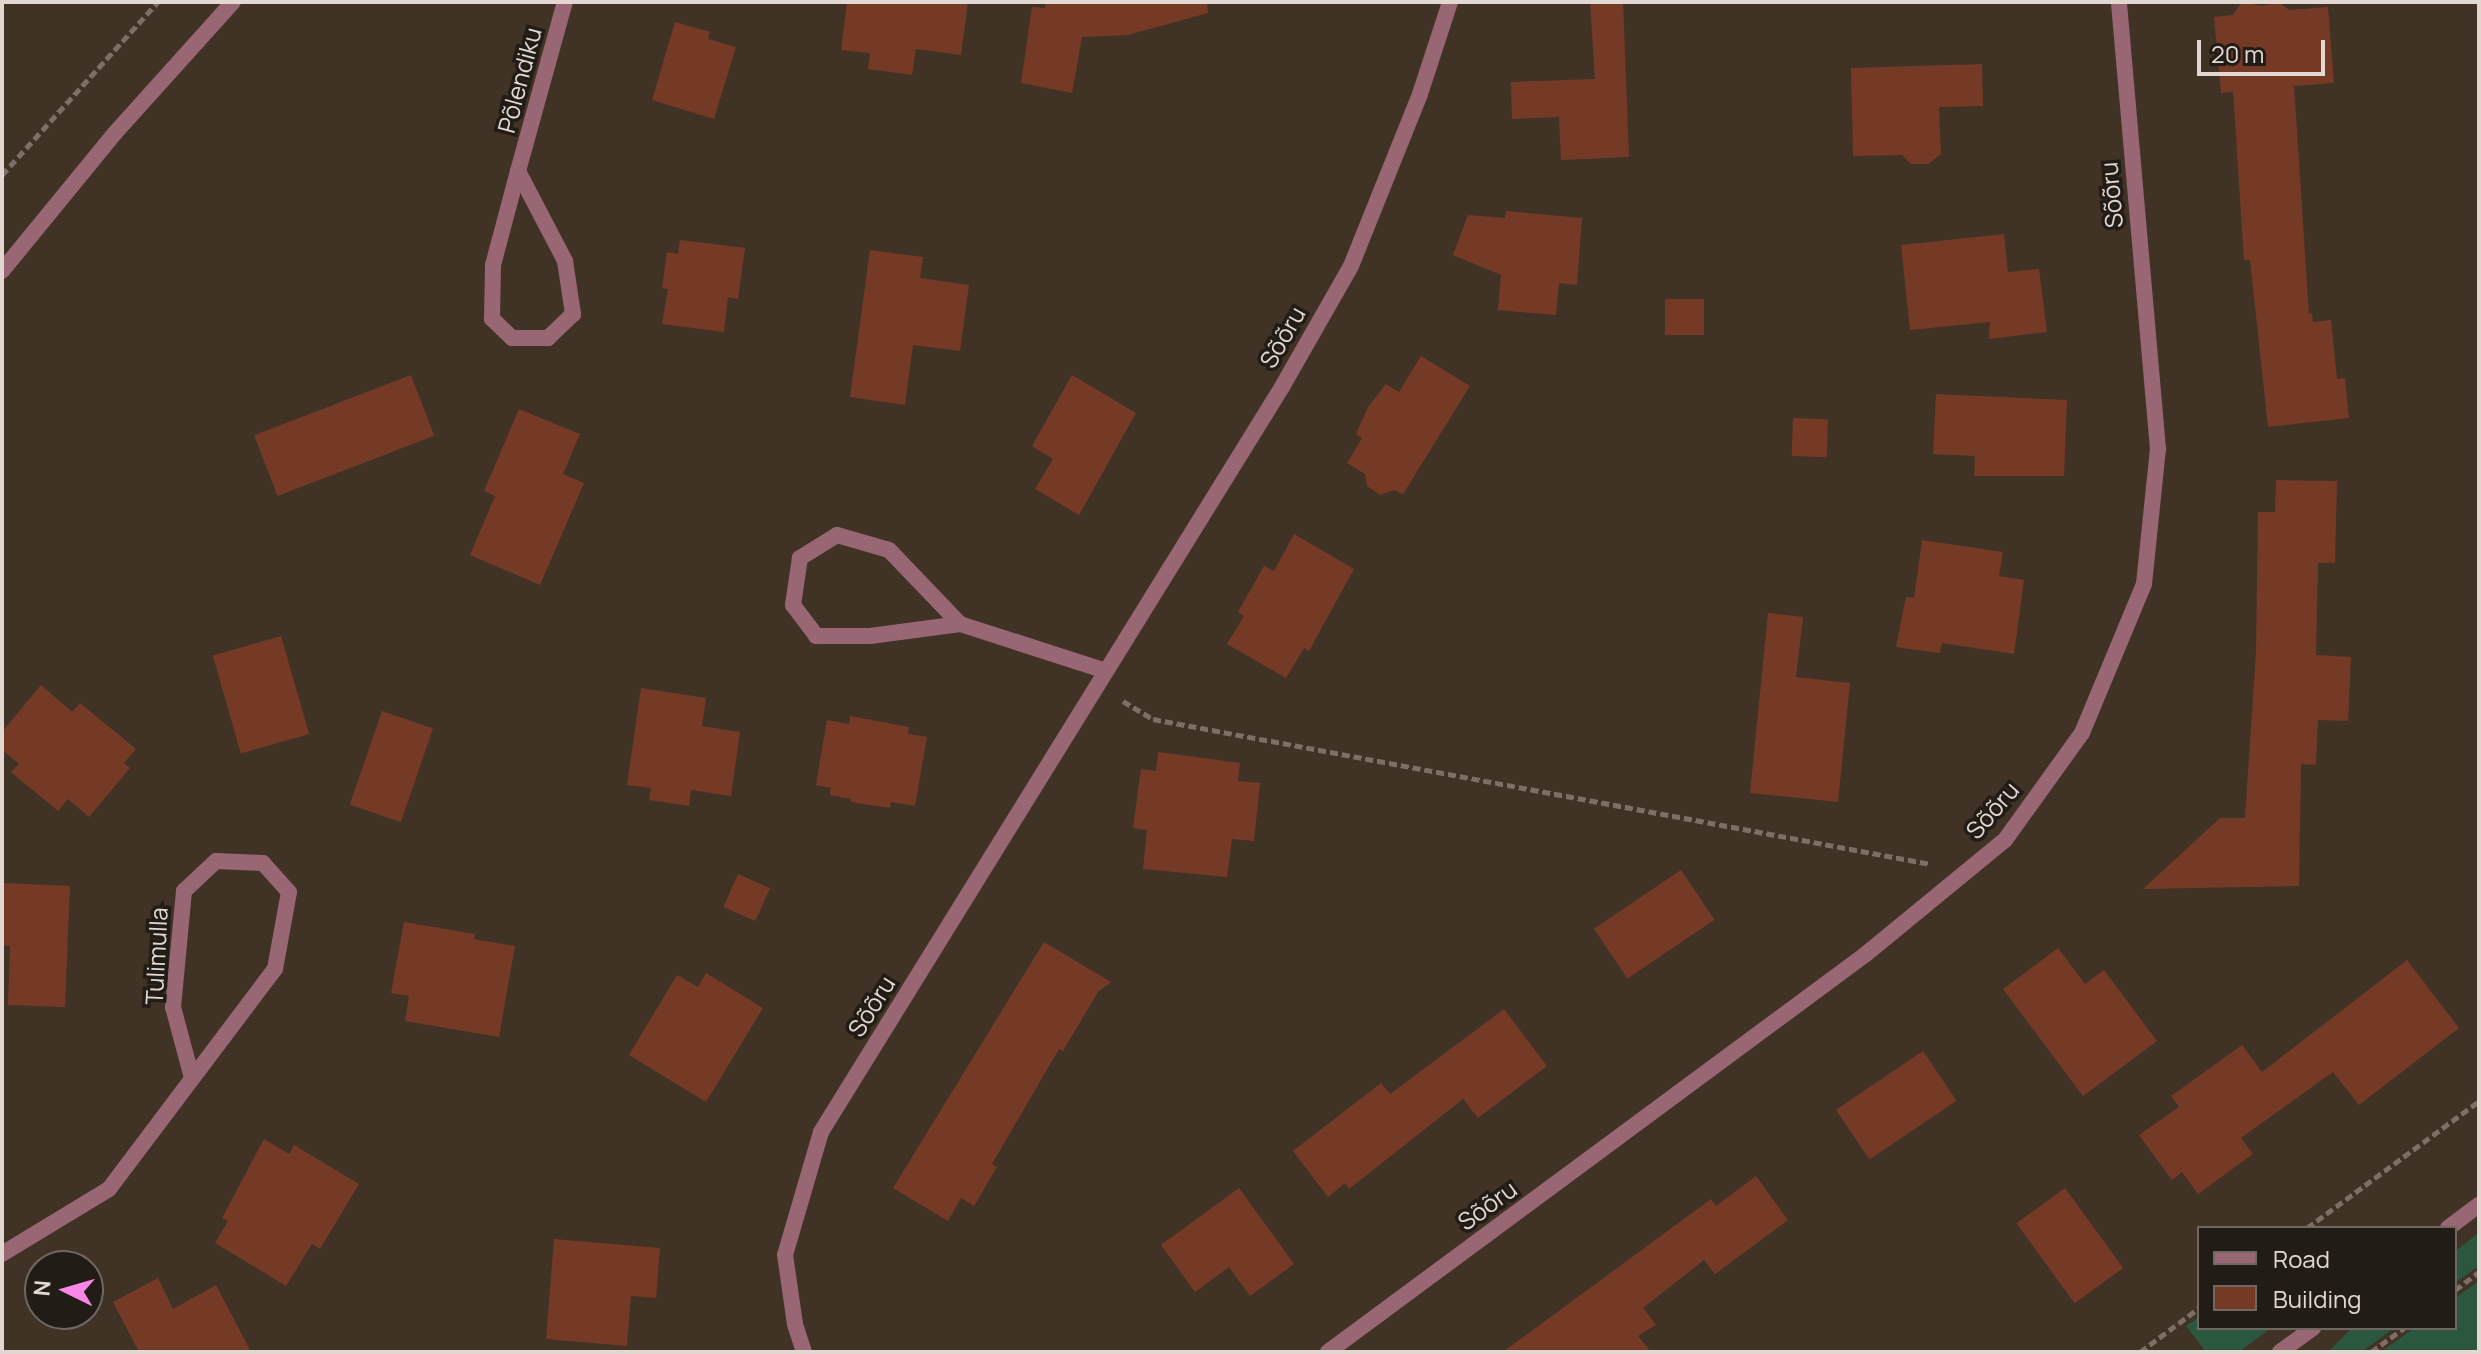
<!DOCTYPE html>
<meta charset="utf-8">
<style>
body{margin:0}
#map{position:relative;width:2481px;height:1354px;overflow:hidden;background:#413226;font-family:Manrope,sans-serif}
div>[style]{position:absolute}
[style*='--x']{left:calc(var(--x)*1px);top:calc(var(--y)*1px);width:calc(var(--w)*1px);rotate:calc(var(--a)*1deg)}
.green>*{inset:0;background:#2c573f}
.building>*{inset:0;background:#753a26;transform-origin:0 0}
.path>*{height:5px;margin-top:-2.5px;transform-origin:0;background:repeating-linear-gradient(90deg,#7d6f65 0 8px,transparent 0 12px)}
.minor>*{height:16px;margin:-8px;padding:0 8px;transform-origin:8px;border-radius:8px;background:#996674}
.tertiary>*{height:16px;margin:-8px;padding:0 8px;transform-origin:8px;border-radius:8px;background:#996674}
span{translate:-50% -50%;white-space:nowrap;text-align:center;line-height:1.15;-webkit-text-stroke:7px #221c16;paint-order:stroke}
.street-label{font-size:24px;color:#e2d8d1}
.frame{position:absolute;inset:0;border:4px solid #e2d8d1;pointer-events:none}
.legend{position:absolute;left:2197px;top:1226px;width:260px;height:104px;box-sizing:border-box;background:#221c16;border:2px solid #6f6761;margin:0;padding:10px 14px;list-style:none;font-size:24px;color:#e2d8d1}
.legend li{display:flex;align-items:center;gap:16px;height:40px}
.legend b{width:40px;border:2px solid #6f6761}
.north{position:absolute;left:24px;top:1250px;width:80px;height:80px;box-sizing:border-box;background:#221c16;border:2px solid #6f6761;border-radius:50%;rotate:275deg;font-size:22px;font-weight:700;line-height:32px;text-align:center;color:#e2d8d1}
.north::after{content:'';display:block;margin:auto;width:28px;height:36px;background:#fa87e6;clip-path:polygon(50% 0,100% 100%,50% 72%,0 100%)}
.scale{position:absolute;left:2197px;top:40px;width:128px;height:36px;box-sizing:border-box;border:4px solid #e2d8d1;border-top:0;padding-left:10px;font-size:24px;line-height:28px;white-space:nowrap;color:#e2d8d1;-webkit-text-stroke:6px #221c16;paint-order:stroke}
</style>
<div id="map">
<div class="green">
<div style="clip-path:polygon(2479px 1233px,2479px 1266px,2455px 1283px,2455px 1251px)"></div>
<div style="clip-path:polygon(2479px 1281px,2479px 1350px,2476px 1352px,2381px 1352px,2414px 1328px,2455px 1328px,2455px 1298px)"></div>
<div style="clip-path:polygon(2199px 1317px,2199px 1328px,2271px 1328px,2239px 1352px,2206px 1352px,2186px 1326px)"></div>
<div style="clip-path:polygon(2352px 1328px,2394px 1328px,2362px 1352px,2328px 1352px)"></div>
</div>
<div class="building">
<div style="clip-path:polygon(847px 2px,968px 2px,961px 55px,916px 49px,912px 75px,868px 69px,870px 53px,841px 50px)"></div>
<div style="clip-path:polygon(1045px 2px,1207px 2px,1208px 13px,1128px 35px,1082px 37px,1072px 93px,1021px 83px,1032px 7px,1045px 8px)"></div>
<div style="clip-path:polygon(1590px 2px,1623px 2px,1629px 157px,1561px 160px,1559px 117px,1512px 119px,1511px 82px,1595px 79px)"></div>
<div style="clip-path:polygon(2242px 2px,2262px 6px,2279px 2px,2289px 10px,2328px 7px,2334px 83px,2294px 86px,2309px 314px,2312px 313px,2313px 322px,2331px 320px,2337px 379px,2345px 378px,2349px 418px,2268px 427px,2250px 260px,2244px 260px,2233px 92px,2221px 93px,2214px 17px,2233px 15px)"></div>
<div style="clip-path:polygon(675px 22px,710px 32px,708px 39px,736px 47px,714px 119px,652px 100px)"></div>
<div style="clip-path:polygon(1982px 64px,1983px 106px,1939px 107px,1941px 154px,1928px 164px,1911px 164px,1902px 155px,1853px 156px,1851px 68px)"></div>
<div style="clip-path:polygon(1506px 211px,1582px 218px,1577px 285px,1559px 283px,1556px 315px,1498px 310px,1501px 275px,1453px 255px,1468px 215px,1505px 218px)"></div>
<div style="clip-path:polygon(2004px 234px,2008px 272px,2039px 269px,2047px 332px,1989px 339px,1990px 322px,1910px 330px,1901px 245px)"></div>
<div style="clip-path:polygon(680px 240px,745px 248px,738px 299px,728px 297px,724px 332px,662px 324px,668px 289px,662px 288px,667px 252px,678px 254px)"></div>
<div style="clip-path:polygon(870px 250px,923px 257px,920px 278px,969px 285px,960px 351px,913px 345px,905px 405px,850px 397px)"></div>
<div style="left:1665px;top:299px;width:39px;height:36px"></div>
<div style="clip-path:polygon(1421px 356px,1470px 386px,1403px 494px,1394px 490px,1380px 495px,1367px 486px,1365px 474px,1347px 463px,1362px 438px,1356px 434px,1368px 407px,1386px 384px,1399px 392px)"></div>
<div style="left:411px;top:375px;width:65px;height:168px;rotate:69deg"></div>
<div style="clip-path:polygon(1072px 375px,1136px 413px,1079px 515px,1035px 489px,1053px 459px,1032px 446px)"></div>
<div style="clip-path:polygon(1936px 394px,2067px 400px,2064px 476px,1974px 476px,1975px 456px,1933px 454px)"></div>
<div style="clip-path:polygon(519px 409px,580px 434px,563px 474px,584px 483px,540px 585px,470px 555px,495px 496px,484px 491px)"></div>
<div style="left:1793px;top:418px;width:35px;height:38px;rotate:2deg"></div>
<div style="clip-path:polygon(2276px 480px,2337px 481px,2335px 563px,2318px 563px,2316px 655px,2351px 657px,2348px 721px,2318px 720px,2316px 765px,2301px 764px,2299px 886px,2143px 889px,2220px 818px,2245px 818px,2256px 652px,2258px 512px,2275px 512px)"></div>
<div style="clip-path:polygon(1294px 534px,1354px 569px,1309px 651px,1304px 648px,1286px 678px,1227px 644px,1244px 616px,1238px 612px,1264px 566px,1274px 571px)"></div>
<div style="clip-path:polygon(1922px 540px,2003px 552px,1999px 576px,2024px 580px,2014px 654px,1942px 643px,1940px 653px,1896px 647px,1906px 597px,1914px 598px)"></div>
<div style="clip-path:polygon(1768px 613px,1803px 617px,1796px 677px,1850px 683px,1838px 802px,1750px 793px)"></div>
<div style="left:281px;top:636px;width:102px;height:71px;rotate:74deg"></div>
<div style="clip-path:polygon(41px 685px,72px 712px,80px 703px,136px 749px,124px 763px,130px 768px,89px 817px,68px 799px,58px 811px,11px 772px,19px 764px,2px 750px,2px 732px)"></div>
<div style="clip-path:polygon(641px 688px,706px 698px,702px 726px,740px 732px,731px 796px,691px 790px,689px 806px,649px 800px,651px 788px,627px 785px)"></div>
<div style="left:382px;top:711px;width:54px;height:99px;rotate:19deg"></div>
<div style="clip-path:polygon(850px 716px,909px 727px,908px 734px,927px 737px,915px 806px,891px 802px,890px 808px,851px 802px,851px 799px,830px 795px,831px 788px,816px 785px,827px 720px,849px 724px)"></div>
<div style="clip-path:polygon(1158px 752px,1240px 763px,1238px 781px,1260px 783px,1254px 841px,1232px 839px,1227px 877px,1143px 869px,1147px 830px,1133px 828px,1141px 769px,1156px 771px)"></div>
<div style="left:1681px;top:870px;width:60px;height:105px;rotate:56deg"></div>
<div style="left:738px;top:874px;width:35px;height:36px;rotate:24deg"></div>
<div style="clip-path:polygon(2px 883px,70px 886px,65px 1007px,8px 1005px,10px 946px,2px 945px)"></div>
<div style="clip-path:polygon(404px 922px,475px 934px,474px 939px,515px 946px,499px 1037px,405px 1021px,409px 996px,391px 993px)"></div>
<div style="clip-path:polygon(1044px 942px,1111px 982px,1098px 992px,1063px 1051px,1059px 1049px,992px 1164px,997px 1167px,974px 1206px,961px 1198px,948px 1221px,893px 1188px)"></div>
<div style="clip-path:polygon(2058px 948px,2085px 984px,2104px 970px,2157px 1041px,2083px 1096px,2003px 989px)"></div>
<div style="clip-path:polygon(2407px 960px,2459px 1028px,2359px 1105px,2333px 1072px,2241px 1138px,2253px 1154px,2198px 1194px,2182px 1172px,2172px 1180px,2139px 1135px,2179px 1107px,2171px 1096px,2242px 1045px,2262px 1072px)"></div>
<div style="clip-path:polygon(706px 973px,763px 1008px,706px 1102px,629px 1055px,677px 975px,698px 987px)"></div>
<div style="clip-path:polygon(1504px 1009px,1547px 1066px,1478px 1118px,1463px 1099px,1349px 1189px,1345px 1183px,1328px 1197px,1293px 1151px,1381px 1083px,1390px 1094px)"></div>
<div style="left:1923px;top:1051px;width:60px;height:105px;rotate:56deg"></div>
<div style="clip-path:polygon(264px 1139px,289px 1154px,294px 1145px,359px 1184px,320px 1249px,312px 1244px,286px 1286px,215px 1243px,228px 1221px,222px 1218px)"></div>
<div style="clip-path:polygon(1756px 1176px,1788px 1220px,1715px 1274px,1704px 1260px,1643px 1308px,1656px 1325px,1638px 1336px,1651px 1352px,1503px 1352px,1711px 1199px,1716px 1206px)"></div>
<div style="clip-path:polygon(1239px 1188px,1294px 1264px,1250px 1296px,1229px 1267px,1195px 1292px,1161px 1245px)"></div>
<div style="left:2065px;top:1188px;width:99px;height:60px;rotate:54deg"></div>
<div style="clip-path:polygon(554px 1239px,660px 1248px,656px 1298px,631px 1296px,627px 1346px,546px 1339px)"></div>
<div style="clip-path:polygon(158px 1278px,173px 1309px,216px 1285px,251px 1352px,139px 1352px,113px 1302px)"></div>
</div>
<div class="path">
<div style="--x:2;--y:175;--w:233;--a:-48"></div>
<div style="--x:1123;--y:701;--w:35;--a:31"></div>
<div style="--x:1153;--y:719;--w:791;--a:10.56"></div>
<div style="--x:2307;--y:1228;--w:214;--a:-36.4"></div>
<div style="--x:2455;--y:1290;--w:30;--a:-37"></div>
<div style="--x:2140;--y:1352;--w:74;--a:-36.7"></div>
<div style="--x:2371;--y:1352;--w:41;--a:-36"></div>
</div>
<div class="minor">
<div style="--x:518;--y:171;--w:102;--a:62.4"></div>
<div style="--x:565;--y:261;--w:54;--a:81.4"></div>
<div style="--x:573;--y:314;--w:35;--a:136"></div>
<div style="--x:548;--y:338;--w:36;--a:180"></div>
<div style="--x:512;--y:338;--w:28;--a:-136"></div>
<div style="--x:492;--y:319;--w:54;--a:-88.9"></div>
<div style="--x:493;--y:265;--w:97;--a:-75.1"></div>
<div style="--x:518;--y:171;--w:175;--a:-74.5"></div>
<div style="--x:960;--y:624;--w:103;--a:-133.8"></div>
<div style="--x:889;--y:550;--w:54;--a:-163.9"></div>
<div style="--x:837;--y:535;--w:44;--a:148.1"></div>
<div style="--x:800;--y:558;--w:48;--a:98.5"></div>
<div style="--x:793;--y:605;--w:39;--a:53"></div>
<div style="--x:816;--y:636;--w:54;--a:0"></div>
<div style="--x:870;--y:636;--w:91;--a:-7.6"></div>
<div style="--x:960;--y:624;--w:153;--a:17.8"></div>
<div style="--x:2448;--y:1228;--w:39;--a:-37"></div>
<div style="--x:2;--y:1254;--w:125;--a:-31.3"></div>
<div style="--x:109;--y:1189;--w:276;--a:-53"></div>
<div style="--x:275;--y:969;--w:78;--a:-79.7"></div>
<div style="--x:289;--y:892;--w:39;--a:-132"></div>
<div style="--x:263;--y:863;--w:47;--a:-177.6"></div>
<div style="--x:216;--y:861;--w:44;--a:136.8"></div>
<div style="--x:184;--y:891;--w:117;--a:95.4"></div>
<div style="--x:173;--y:1007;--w:73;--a:75"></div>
<div style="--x:804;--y:1352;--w:29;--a:-108"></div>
<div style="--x:795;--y:1324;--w:70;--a:-98.2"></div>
<div style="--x:785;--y:1255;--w:128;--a:-73.7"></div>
<div style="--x:821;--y:1132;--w:876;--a:-58.25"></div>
<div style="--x:1282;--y:387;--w:139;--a:-60.3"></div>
<div style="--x:1351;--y:266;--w:185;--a:-68.1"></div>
<div style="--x:1420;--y:94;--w:97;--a:-71.9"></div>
<div style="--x:1328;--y:1352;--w:669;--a:-36.49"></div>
<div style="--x:1866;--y:954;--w:180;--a:-39.4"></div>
<div style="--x:2005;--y:840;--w:132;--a:-54.3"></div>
<div style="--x:2082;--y:733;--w:161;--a:-67.4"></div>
<div style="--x:2144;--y:584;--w:136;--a:-84.1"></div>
<div style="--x:2158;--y:449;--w:449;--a:-95"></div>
<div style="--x:2280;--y:1352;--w:41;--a:-36"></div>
</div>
<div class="tertiary">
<div style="--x:2;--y:271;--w:178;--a:-50.7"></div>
<div style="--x:115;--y:133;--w:176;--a:-48"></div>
</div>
<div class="street-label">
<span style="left:519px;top:80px;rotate:-75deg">Põlendiku</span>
<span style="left:2111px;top:195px;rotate:-95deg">Sõõru</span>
<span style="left:1282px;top:337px;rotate:-60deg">Sõõru</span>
<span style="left:1992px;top:810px;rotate:-49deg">Sõõru</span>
<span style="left:156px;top:956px;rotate:-87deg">Tulimulla</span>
<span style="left:871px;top:1006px;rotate:-58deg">Sõõru</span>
<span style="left:1487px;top:1205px;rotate:-36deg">Sõõru</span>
</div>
<div class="frame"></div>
<ul class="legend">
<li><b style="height:10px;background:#996674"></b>Road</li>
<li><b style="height:22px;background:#753a26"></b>Building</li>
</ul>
<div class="north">N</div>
<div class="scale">20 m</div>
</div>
